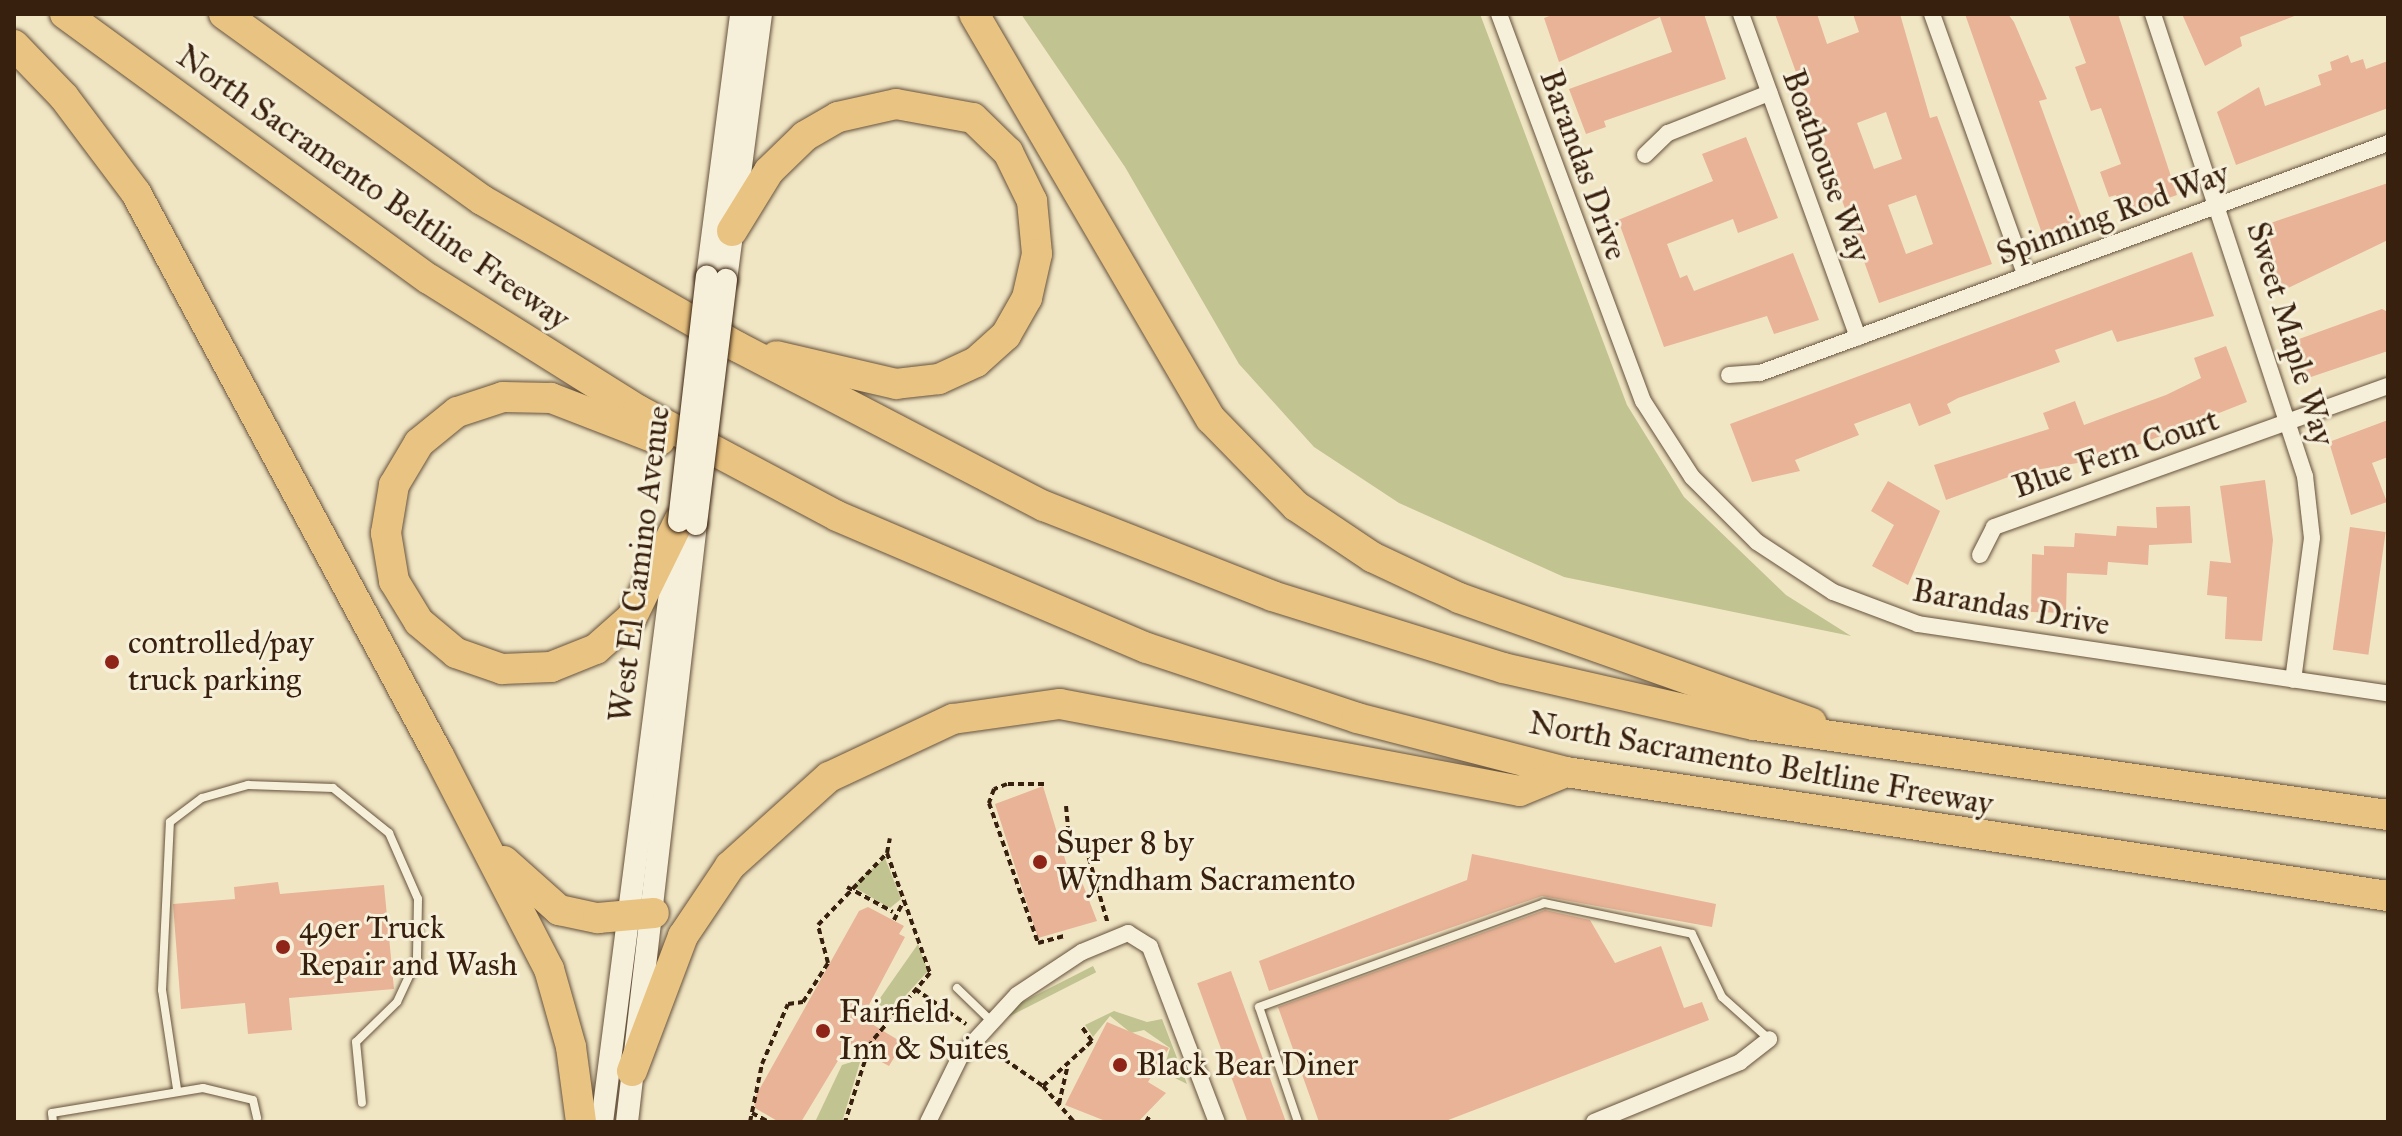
<!DOCTYPE html>
<style>
body{margin:0}
#map{position:relative;width:2402px;height:1136px;overflow:hidden;background:#f1e6c4;font-family:"IM FELL Great Primer",serif}
div>[style]{position:absolute}
[style*='--x']{left:calc(var(--x)*1px);top:calc(var(--y)*1px);width:calc(var(--w)*1px);rotate:calc(var(--a)*1deg)}
.green>*{inset:0;background:#c1c390;transform-origin:0 0}
.building>*{inset:0;background:#e8b396;transform-origin:0 0}
.path>*{height:4px;margin-top:-2px;transform-origin:0;background:repeating-linear-gradient(90deg,#38200e 0 6px,transparent 0 10px)}
.roads{filter:drop-shadow(0 0 2px #66523c) drop-shadow(0 0 2px #66523c)}
.lane>*{height:8px;margin:-4px;padding:0 4px;transform-origin:4px;border-radius:4px;background:#f6efd9}
.street>*{height:16px;margin:-8px;padding:0 8px;transform-origin:8px;border-radius:8px;background:#f6efd9}
.secondary>*{height:22px;margin:-11px;padding:0 11px;transform-origin:11px;border-radius:11px;background:#f6efd9}
.highway>*{height:30px;margin:-15px;padding:0 15px;transform-origin:15px;border-radius:15px;background:#e8c382}
.bridges{filter:drop-shadow(0 0 2px #38200e) drop-shadow(0 0 2px #38200e)}
.secondary-bridge>*{height:22px;margin:-11px;padding:0 11px;transform-origin:11px;border-radius:11px;background:#f6efd9}
.dots>*{width:22px;height:22px;translate:-50% -50%;box-sizing:border-box;border:4px solid #f6efd9;border-radius:50%}
span{translate:-50% -50%;white-space:nowrap;text-align:center;line-height:1.15;-webkit-text-stroke:6px #f6efd9;paint-order:stroke}
.street-label{font-size:32px;color:#38200e}
.poi-label{font-size:32px;color:#38200e}
.left{translate:0 -50%;text-align:left}
.frame{position:absolute;inset:0;border:16px solid #38200e;pointer-events:none}
</style>
<div id="map">
<div class="green">
<div style="clip-path:polygon(1021px 14px,1480px 14px,1627px 405px,1684px 497px,1786px 595px,1851px 636px,1564px 577px,1399px 503px,1314px 447px,1239px 364px,1125px 167px)"></div>
<div style="clip-path:polygon(885px 858px,901px 899px,890px 908px,852px 886px)"></div>
<div style="clip-path:polygon(918px 944px,928px 971px,883px 1020px,878px 1001px)"></div>
<div style="left:1093px;top:966px;width:7px;height:109px;rotate:63deg"></div>
<div style="clip-path:polygon(1114px 1011px,1147px 1022px,1162px 1019px,1187px 1084px,1163px 1072px,1170px 1048px,1144px 1030px,1131px 1033px,1110px 1016px,1093px 1037px,1085px 1025px)"></div>
<div style="clip-path:polygon(861px 1059px,842px 1122px,815px 1122px,842px 1065px)"></div>
</div>
<div class="building">
<div style="clip-path:polygon(1555px 14px,1704px 14px,1726px 79px,1604px 121px,1606px 127px,1586px 134px,1569px 89px,1672px 52px,1660px 17px,1559px 62px,1544px 18px)"></div>
<div style="clip-path:polygon(evenodd,1775px 14px,1817px 14px,1827px 44px,1859px 32px,1853px 14px,1900px 14px,1930px 118px,1937px 116px,1992px 264px,1879px 303px,1775px 14px,1886px 112px,1902px 159px,1874px 169px,1857px 123px,1886px 112px,1775px 14px,1916px 195px,1933px 244px,1906px 254px,1888px 205px,1916px 195px)"></div>
<div style="clip-path:polygon(1965px 14px,2008px 14px,2014px 22px,2047px 99px,2039px 101px,2085px 227px,2045px 242px)"></div>
<div style="clip-path:polygon(2068px 14px,2118px 14px,2177px 195px,2122px 214px,2116px 195px,2109px 197px,2100px 172px,2121px 164px,2101px 108px,2091px 111px,2075px 67px,2086px 63px)"></div>
<div style="clip-path:polygon(2182px 14px,2297px 14px,2297px 15px,2240px 37px,2242px 46px,2205px 66px)"></div>
<div style="clip-path:polygon(2348px 55px,2351px 63px,2363px 59px,2366px 69px,2388px 61px,2388px 108px,2236px 165px,2217px 112px,2259px 87px,2265px 106px,2321px 85px,2318px 75px,2332px 70px,2330px 62px)"></div>
<div style="clip-path:polygon(1746px 137px,1778px 218px,1738px 233px,1733px 219px,1667px 244px,1680px 278px,1687px 275px,1694px 291px,1793px 253px,1819px 320px,1774px 334px,1767px 316px,1664px 347px,1618px 220px,1713px 181px,1702px 154px)"></div>
<div style="clip-path:polygon(2388px 183px,2388px 240px,2282px 291px,2259px 227px)"></div>
<div style="clip-path:polygon(2192px 252px,2214px 316px,2117px 342px,2112px 330px,2055px 350px,2060px 362px,1958px 398px,1947px 404px,1951px 413px,1919px 426px,1910px 403px,1854px 424px,1859px 435px,1795px 460px,1800px 471px,1752px 482px,1730px 424px)"></div>
<div style="clip-path:polygon(2382px 309px,2388px 312px,2388px 351px,2299px 381px,2285px 344px)"></div>
<div style="clip-path:polygon(2226px 346px,2247px 402px,2102px 459px,2022px 472px,1946px 500px,1934px 465px,2049px 429px,2043px 413px,2075px 401px,2084px 425px,2166px 395px,2201px 378px,2194px 358px)"></div>
<div style="clip-path:polygon(2388px 420px,2388px 457px,2372px 463px,2387px 502px,2351px 515px,2329px 442px)"></div>
<div style="clip-path:polygon(2265px 480px,2273px 540px,2262px 641px,2225px 639px,2227px 597px,2207px 595px,2210px 561px,2231px 563px,2220px 486px)"></div>
<div style="clip-path:polygon(1888px 481px,1940px 511px,1908px 585px,1872px 566px,1894px 525px,1871px 511px)"></div>
<div style="clip-path:polygon(2190px 506px,2192px 543px,2149px 545px,2148px 565px,2108px 562px,2107px 575px,2067px 573px,2066px 613px,2031px 612px,2032px 554px,2044px 555px,2044px 546px,2074px 547px,2075px 533px,2116px 536px,2117px 526px,2157px 528px,2156px 507px)"></div>
<div style="left:2350px;top:527px;width:36px;height:124px;rotate:8deg"></div>
<div style="clip-path:polygon(1043px 786px,1071px 879px,1080px 877px,1097px 921px,1038px 938px,995px 804px)"></div>
<div style="clip-path:polygon(1472px 854px,1716px 904px,1712px 927px,1542px 896px,1269px 991px,1259px 961px,1467px 880px)"></div>
<div style="clip-path:polygon(278px 882px,280px 894px,384px 885px,394px 989px,289px 998px,292px 1030px,248px 1034px,245px 1003px,181px 1009px,173px 904px,235px 899px,234px 887px)"></div>
<div style="clip-path:polygon(868px 907px,904px 926px,899px 934px,905px 937px,862px 1018px,903px 1043px,889px 1066px,848px 1044px,801px 1122px,779px 1122px,755px 1108px,754px 1099px,859px 911px)"></div>
<div style="clip-path:polygon(1545px 910px,1590px 920px,1615px 963px,1661px 946px,1684px 1008px,1702px 1002px,1709px 1020px,1443px 1122px,1319px 1122px,1278px 1007px)"></div>
<div style="left:1231px;top:971px;width:160px;height:36px;rotate:70deg"></div>
<div style="clip-path:polygon(1107px 1022px,1169px 1048px,1148px 1082px,1166px 1093px,1138px 1122px,1108px 1122px,1065px 1105px)"></div>
</div>
<div class="path">
<div style="--x:1044;--y:784;--w:37;--a:180"></div>
<div style="--x:1007;--y:784;--w:14;--a:159"></div>
<div style="--x:994;--y:789;--w:15;--a:110"></div>
<div style="--x:989;--y:803;--w:148;--a:70.7"></div>
<div style="--x:1038;--y:943;--w:28;--a:-15"></div>
<div style="--x:1066;--y:806;--w:42;--a:84.6"></div>
<div style="--x:1070;--y:848;--w:16;--a:0"></div>
<div style="--x:1086;--y:848;--w:79;--a:73.9"></div>
<div style="--x:887;--y:853;--w:15;--a:-79"></div>
<div style="--x:847;--y:887;--w:52;--a:28.5"></div>
<div style="--x:894;--y:920;--w:22;--a:-63"></div>
<div style="--x:915;--y:989;--w:62;--a:34.5"></div>
<div style="--x:988;--y:1048;--w:67;--a:34.6"></div>
<div style="--x:1043;--y:1086;--w:48;--a:49.3"></div>
<div style="--x:1074;--y:1122;--w:15;--a:0"></div>
<div style="--x:1043;--y:1086;--w:67;--a:-42.6"></div>
<div style="--x:1092;--y:1041;--w:17;--a:-126"></div>
<div style="--x:1059;--y:1104;--w:41;--a:-77.3"></div>
<div style="--x:752;--y:1113;--w:19;--a:28"></div>
<div style="--x:750;--y:1122;--w:59;--a:-78.3"></div>
<div style="--x:762;--y:1064;--w:65;--a:-66.6"></div>
<div style="--x:788;--y:1004;--w:15;--a:-8"></div>
<div style="--x:803;--y:1002;--w:46;--a:-57.3"></div>
<div style="--x:828;--y:963;--w:39;--a:-105"></div>
<div style="--x:818;--y:925;--w:100;--a:-46.2"></div>
<div style="--x:887;--y:853;--w:127;--a:70.3"></div>
<div style="--x:930;--y:973;--w:91;--a:130.5"></div>
<div style="--x:871;--y:1042;--w:84;--a:108"></div>
<div style="--x:1146;--y:1122;--w:6;--a:-59"></div>
</div>
<div class="roads">
<div class="lane">
<div style="--x:957;--y:988;--w:47;--a:44.1"></div>
<div style="--x:177;--y:1089;--w:100;--a:-98.6"></div>
<div style="--x:162;--y:990;--w:168;--a:-87.3"></div>
<div style="--x:170;--y:822;--w:40;--a:-37"></div>
<div style="--x:202;--y:798;--w:48;--a:-15.8"></div>
<div style="--x:248;--y:785;--w:85;--a:2"></div>
<div style="--x:333;--y:788;--w:72;--a:38.8"></div>
<div style="--x:389;--y:833;--w:72;--a:66.3"></div>
<div style="--x:418;--y:899;--w:60;--a:91"></div>
<div style="--x:417;--y:959;--w:47;--a:114.9"></div>
<div style="--x:397;--y:1002;--w:57;--a:135.7"></div>
<div style="--x:356;--y:1042;--w:61;--a:84.4"></div>
<div style="--x:53;--y:1122;--w:9;--a:-96"></div>
<div style="--x:52;--y:1113;--w:153;--a:-9.4"></div>
<div style="--x:203;--y:1088;--w:51;--a:13.5"></div>
<div style="--x:253;--y:1100;--w:18;--a:77"></div>
<div style="--x:1298;--y:1122;--w:121;--a:-108.7"></div>
<div style="--x:1259;--y:1007;--w:303;--a:-20"></div>
<div style="--x:1544;--y:903;--w:151;--a:11.8"></div>
<div style="--x:1692;--y:934;--w:70;--a:64.5"></div>
<div style="--x:1722;--y:997;--w:63;--a:41.8"></div>
</div>
<div class="street">
<div style="--x:1499;--y:14;--w:413;--a:69.6"></div>
<div style="--x:1643;--y:401;--w:90;--a:57.2"></div>
<div style="--x:1692;--y:477;--w:92;--a:45"></div>
<div style="--x:1757;--y:542;--w:91;--a:33.3"></div>
<div style="--x:1833;--y:592;--w:91;--a:20.6"></div>
<div style="--x:1918;--y:624;--w:475;--a:8.4"></div>
<div style="--x:1741;--y:14;--w:344;--a:70.1"></div>
<div style="--x:1932;--y:14;--w:278;--a:70.3"></div>
<div style="--x:2153;--y:14;--w:486;--a:71.8"></div>
<div style="--x:2305;--y:476;--w:62;--a:83.6"></div>
<div style="--x:2312;--y:538;--w:143;--a:97.6"></div>
<div style="--x:1645;--y:155;--w:32;--a:-44"></div>
<div style="--x:1668;--y:133;--w:109;--a:-21.6"></div>
<div style="--x:1729;--y:375;--w:31;--a:-4"></div>
<div style="--x:1760;--y:373;--w:669;--a:-20.11"></div>
<div style="--x:1980;--y:555;--w:31;--a:-63"></div>
<div style="--x:1994;--y:527;--w:418;--a:-19.7"></div>
<div style="--x:928;--y:1122;--w:72;--a:-63.8"></div>
<div style="--x:960;--y:1057;--w:84;--a:-47.4"></div>
<div style="--x:1017;--y:995;--w:78;--a:-33.5"></div>
<div style="--x:1082;--y:952;--w:50;--a:-22.4"></div>
<div style="--x:1128;--y:933;--w:26;--a:32"></div>
<div style="--x:1150;--y:947;--w:187;--a:69.1"></div>
<div style="--x:1594;--y:1122;--w:158;--a:-22.3"></div>
<div style="--x:1740;--y:1062;--w:37;--a:-38"></div>
</div>
<div class="secondary">
<div style="--x:707;--y:277;--w:265;--a:-82.6"></div>
<div style="--x:726;--y:280;--w:268;--a:-82.5"></div>
<div style="--x:602;--y:1122;--w:589;--a:-82.68"></div>
<div style="--x:627;--y:1122;--w:602;--a:-83.42"></div>
</div>
<div class="highway">
<div style="--x:65;--y:14;--w:450;--a:36.1"></div>
<div style="--x:429;--y:279;--w:247;--a:32.1"></div>
<div style="--x:638;--y:410;--w:225;--a:28"></div>
<div style="--x:837;--y:516;--w:337;--a:23.1"></div>
<div style="--x:1147;--y:648;--w:221;--a:18.4"></div>
<div style="--x:1357;--y:718;--w:216;--a:14.5"></div>
<div style="--x:1566;--y:772;--w:831;--a:8.58"></div>
<div style="--x:224;--y:14;--w:318;--a:35.8"></div>
<div style="--x:482;--y:200;--w:295;--a:29.9"></div>
<div style="--x:738;--y:347;--w:345;--a:27.5"></div>
<div style="--x:1044;--y:506;--w:245;--a:21.5"></div>
<div style="--x:1272;--y:596;--w:242;--a:17.3"></div>
<div style="--x:1503;--y:668;--w:257;--a:12.8"></div>
<div style="--x:1754;--y:725;--w:640;--a:8.08"></div>
<div style="--x:974;--y:14;--w:469;--a:59.7"></div>
<div style="--x:1211;--y:419;--w:122;--a:45.7"></div>
<div style="--x:1296;--y:506;--w:92;--a:33.9"></div>
<div style="--x:1372;--y:557;--w:96;--a:25.2"></div>
<div style="--x:1459;--y:598;--w:374;--a:19.5"></div>
<div style="--x:14;--y:45;--w:72;--a:46.1"></div>
<div style="--x:64;--y:97;--w:120;--a:53.1"></div>
<div style="--x:136;--y:193;--w:637;--a:61.71"></div>
<div style="--x:438;--y:754;--w:242;--a:62.7"></div>
<div style="--x:549;--y:969;--w:81;--a:74.2"></div>
<div style="--x:571;--y:1047;--w:76;--a:82.4"></div>
<div style="--x:732;--y:231;--w:70;--a:-58.3"></div>
<div style="--x:769;--y:171;--w:50;--a:-44.2"></div>
<div style="--x:805;--y:136;--w:38;--a:-30"></div>
<div style="--x:838;--y:117;--w:59;--a:-12.6"></div>
<div style="--x:896;--y:104;--w:78;--a:10.3"></div>
<div style="--x:973;--y:118;--w:49;--a:44.2"></div>
<div style="--x:1008;--y:152;--w:55;--a:63.9"></div>
<div style="--x:1032;--y:201;--w:53;--a:84.6"></div>
<div style="--x:1037;--y:254;--w:45;--a:102.8"></div>
<div style="--x:1027;--y:298;--w:43;--a:119.6"></div>
<div style="--x:1006;--y:335;--w:40;--a:138"></div>
<div style="--x:976;--y:362;--w:41;--a:155.3"></div>
<div style="--x:939;--y:379;--w:43;--a:173.4"></div>
<div style="--x:896;--y:384;--w:123;--a:-166.9"></div>
<div style="--x:660;--y:440;--w:117;--a:-158.9"></div>
<div style="--x:551;--y:398;--w:48;--a:-178.8"></div>
<div style="--x:503;--y:397;--w:48;--a:161.9"></div>
<div style="--x:457;--y:412;--w:49;--a:140.8"></div>
<div style="--x:419;--y:443;--w:49;--a:120.8"></div>
<div style="--x:394;--y:485;--w:49;--a:99.5"></div>
<div style="--x:386;--y:533;--w:49;--a:80.5"></div>
<div style="--x:394;--y:581;--w:48;--a:58.6"></div>
<div style="--x:419;--y:622;--w:48;--a:40"></div>
<div style="--x:456;--y:653;--w:49;--a:19.2"></div>
<div style="--x:502;--y:669;--w:49;--a:-2.3"></div>
<div style="--x:551;--y:667;--w:48;--a:-21.8"></div>
<div style="--x:596;--y:649;--w:48;--a:-41.6"></div>
<div style="--x:632;--y:617;--w:107;--a:-63.9"></div>
<div style="--x:504;--y:861;--w:74;--a:41.7"></div>
<div style="--x:559;--y:910;--w:40;--a:12"></div>
<div style="--x:598;--y:918;--w:56;--a:-5.1"></div>
<div style="--x:632;--y:1071;--w:144;--a:-69.3"></div>
<div style="--x:683;--y:936;--w:84;--a:-56.1"></div>
<div style="--x:730;--y:866;--w:133;--a:-42"></div>
<div style="--x:829;--y:777;--w:137;--a:-25.1"></div>
<div style="--x:953;--y:719;--w:108;--a:-8"></div>
<div style="--x:1060;--y:704;--w:468;--a:10.7"></div>
<div style="--x:1520;--y:791;--w:50;--a:-22.4"></div>
</div>
</div>
<div class="bridges">
<div class="secondary-bridge">
<div style="--x:679;--y:521;--w:246;--a:-83.5"></div>
<div style="--x:696;--y:524;--w:246;--a:-83"></div>
</div>
</div>
<div class="dots">
<div style="left:112px;top:662px;background:#8f2418"></div>
<div style="left:1040px;top:862px;background:#8f2418"></div>
<div style="left:283px;top:947px;background:#8f2418"></div>
<div style="left:823px;top:1031px;background:#8f2418"></div>
<div style="left:1120px;top:1065px;background:#8f2418"></div>
</div>
<div class="street-label">
<span style="left:1583px;top:165px;rotate:70deg">Barandas Drive</span>
<span style="left:1826px;top:166px;rotate:70deg">Boathouse Way</span>
<span style="left:373px;top:188px;rotate:35deg">North Sacramento Beltline Freeway</span>
<span style="left:2113px;top:214px;rotate:-20deg">Spinning Rod Way</span>
<span style="left:2290px;top:334px;rotate:73deg">Sweet Maple Way</span>
<span style="left:2116px;top:454px;rotate:-19deg">Blue Fern Court</span>
<span style="left:640px;top:564px;rotate:-83deg">West El Camino Avenue</span>
<span style="left:2011px;top:608px;rotate:10deg">Barandas Drive</span>
<span style="left:1761px;top:764px;rotate:10deg">North Sacramento Beltline Freeway</span>
</div>
<div class="poi-label">
<span class="left" style="left:128px;top:662px">controlled/pay<br>truck parking</span>
<span class="left" style="left:1056px;top:862px">Super 8 by<br>Wyndham Sacramento</span>
<span class="left" style="left:299px;top:947px">49er Truck<br>Repair and Wash</span>
<span class="left" style="left:839px;top:1031px">Fairfield<br>Inn &amp; Suites</span>
<span class="left" style="left:1136px;top:1065px">Black Bear Diner</span>
</div>
<div class="frame"></div>
</div>
